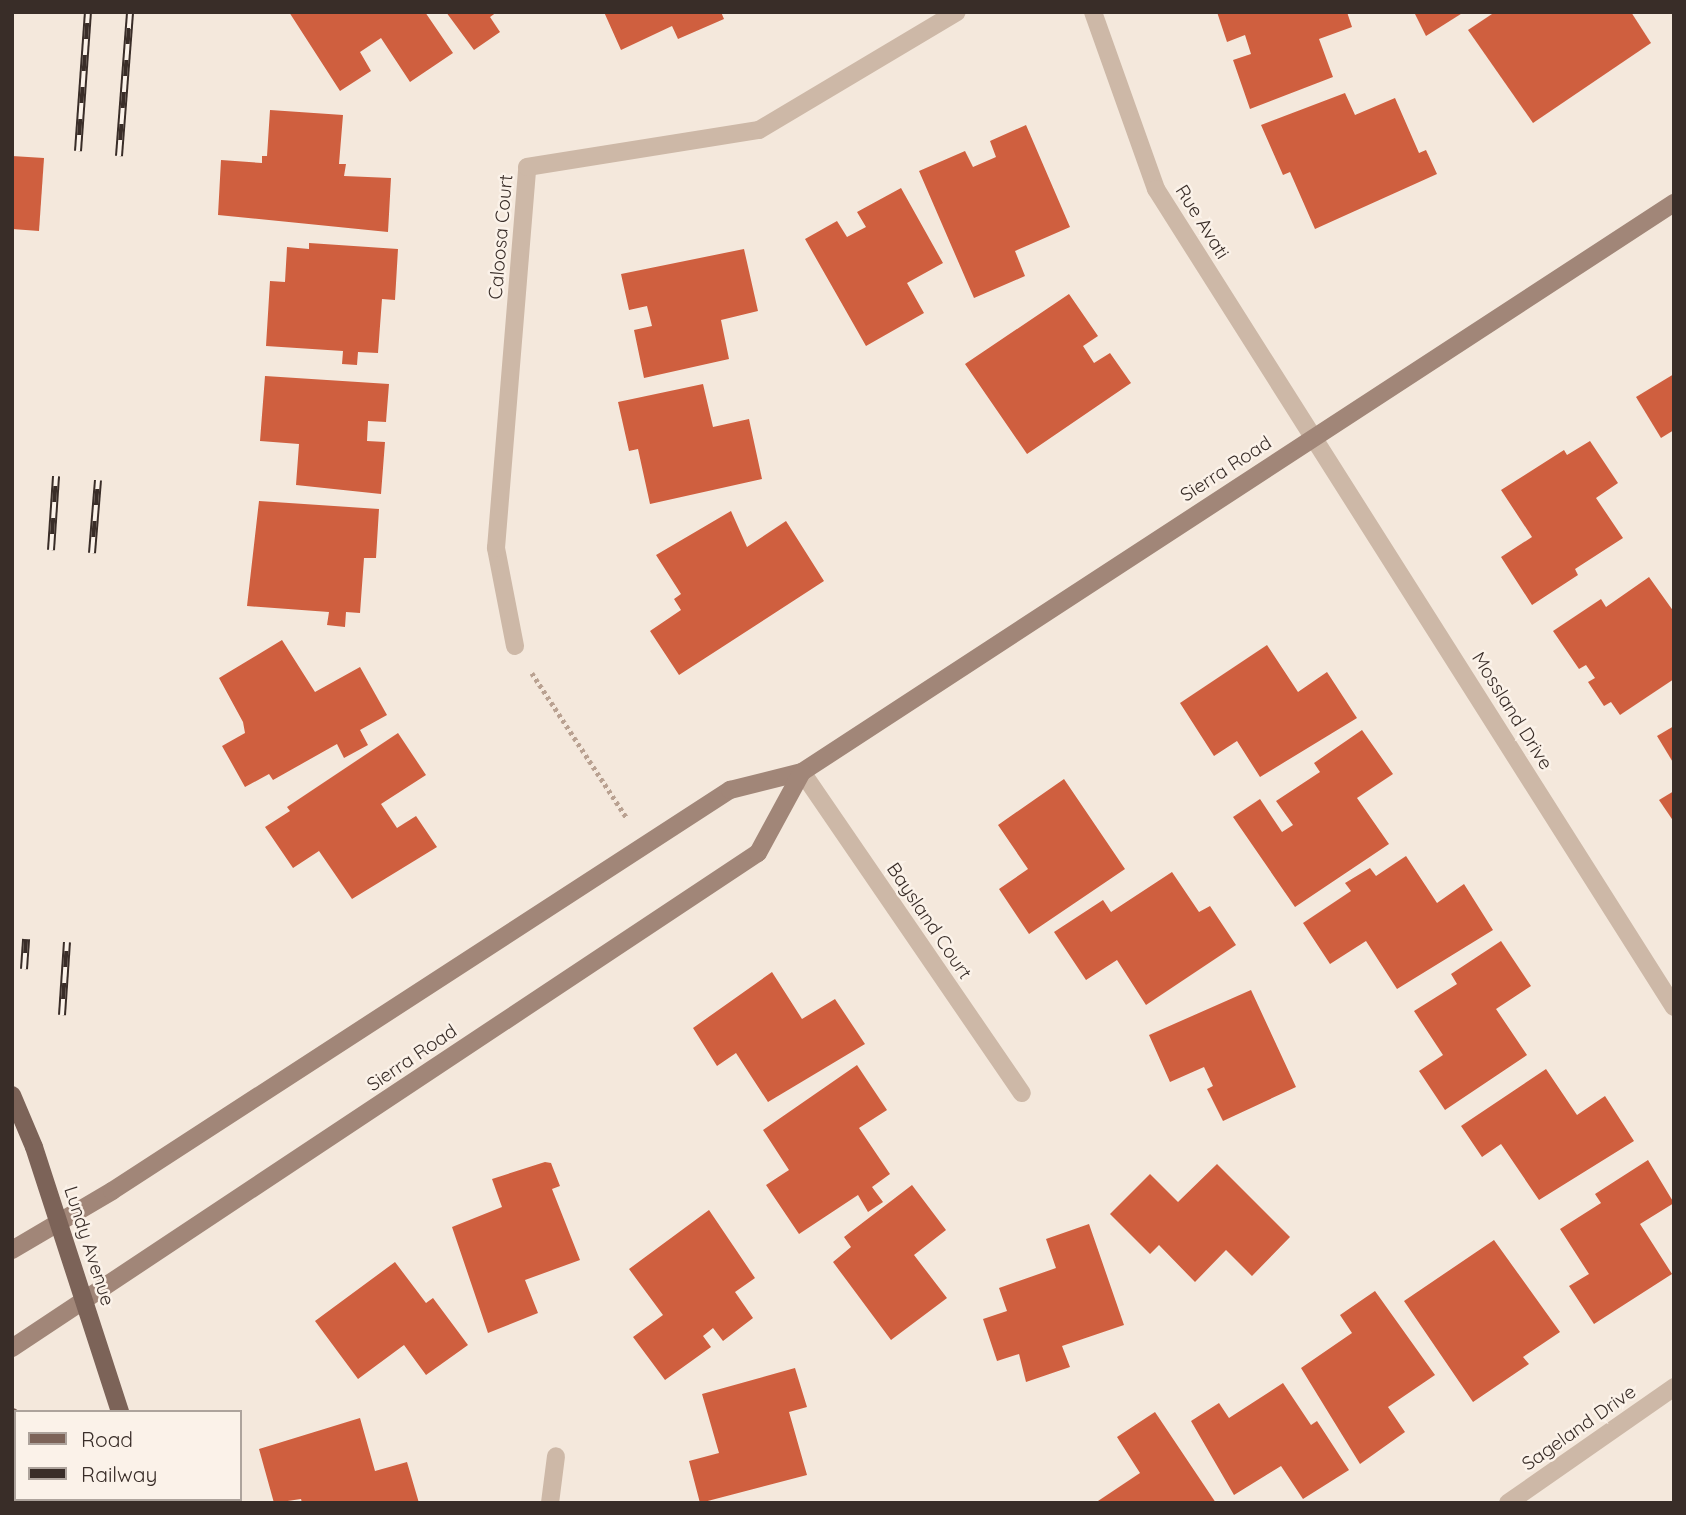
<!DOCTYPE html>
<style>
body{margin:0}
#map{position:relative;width:1686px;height:1515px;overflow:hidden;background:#f4e8dc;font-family:Quicksand,sans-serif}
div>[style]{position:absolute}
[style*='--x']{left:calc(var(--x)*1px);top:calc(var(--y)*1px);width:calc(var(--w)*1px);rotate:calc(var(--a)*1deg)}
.building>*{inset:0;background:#cf5f3f}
.path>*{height:4.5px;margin-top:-2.25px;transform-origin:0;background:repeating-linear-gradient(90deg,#b9a191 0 3.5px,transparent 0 7px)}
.minor>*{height:18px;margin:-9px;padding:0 9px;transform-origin:9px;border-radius:9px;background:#cdb8a7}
.secondary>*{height:18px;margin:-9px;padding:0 9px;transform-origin:9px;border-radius:9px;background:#a18678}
.primary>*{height:18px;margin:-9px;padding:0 9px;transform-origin:9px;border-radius:9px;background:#7c6358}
.rail>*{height:8px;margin-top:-4px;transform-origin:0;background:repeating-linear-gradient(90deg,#fbf2e9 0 16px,#392d28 0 32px);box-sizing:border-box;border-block:2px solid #392d28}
span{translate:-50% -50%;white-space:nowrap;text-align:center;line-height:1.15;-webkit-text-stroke:5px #fbf2e9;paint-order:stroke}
.street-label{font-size:19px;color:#392d28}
.frame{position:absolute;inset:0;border:14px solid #392d28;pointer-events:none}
.legend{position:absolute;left:14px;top:1410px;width:228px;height:91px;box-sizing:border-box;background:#fbf2e9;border:2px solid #ada39c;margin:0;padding:9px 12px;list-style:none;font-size:21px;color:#392d28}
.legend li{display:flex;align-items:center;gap:14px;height:35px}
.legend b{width:35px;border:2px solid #ada39c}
</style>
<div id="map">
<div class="building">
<div style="clip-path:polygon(289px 12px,425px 12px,453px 53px,410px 82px,381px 38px,360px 52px,371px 71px,340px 91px)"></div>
<div style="clip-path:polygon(446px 12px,497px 12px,490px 17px,500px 32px,474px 50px)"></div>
<div style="clip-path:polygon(604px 12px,721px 12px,724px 19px,678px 39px,672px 26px,621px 50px)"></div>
<div style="clip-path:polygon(1217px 12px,1347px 12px,1352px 27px,1319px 39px,1333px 77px,1250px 109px,1233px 60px,1251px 54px,1245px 35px,1227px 42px)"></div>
<div style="clip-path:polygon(1414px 12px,1464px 12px,1426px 36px)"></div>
<div style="clip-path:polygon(1495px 12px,1631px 12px,1651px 43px,1533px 123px,1468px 30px)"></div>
<div style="clip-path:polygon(1345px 93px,1355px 115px,1395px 98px,1419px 153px,1426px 150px,1437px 174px,1315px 229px,1290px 172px,1283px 175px,1261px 125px)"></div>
<div style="clip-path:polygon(270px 110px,343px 115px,339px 164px,346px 164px,344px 176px,391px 178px,388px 232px,218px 215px,221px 160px,262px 163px,262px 156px,267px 156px)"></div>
<div style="clip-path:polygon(1026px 125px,1070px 227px,1015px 251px,1025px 276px,974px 298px,919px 171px,965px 151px,973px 167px,996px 157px,990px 141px)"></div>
<div style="clip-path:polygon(12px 156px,44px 158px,39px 231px,12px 229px)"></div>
<div style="clip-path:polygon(901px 188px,943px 263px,907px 283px,924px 313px,866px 346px,805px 239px,837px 221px,847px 237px,866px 227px,857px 212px)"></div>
<div style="clip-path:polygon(309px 243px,398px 249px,395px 300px,382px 299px,378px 353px,358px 352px,357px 365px,342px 364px,343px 351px,266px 346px,270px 281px,285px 282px,287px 247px,309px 249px)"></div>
<div style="clip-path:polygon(744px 249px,758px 311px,721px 320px,729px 359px,644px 378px,634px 330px,652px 326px,647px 306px,629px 310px,621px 274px)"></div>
<div style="clip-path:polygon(1069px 294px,1098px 336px,1083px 346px,1094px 363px,1110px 353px,1131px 383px,1027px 454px,965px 364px)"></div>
<div style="clip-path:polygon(1674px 374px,1674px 430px,1661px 438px,1636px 397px)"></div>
<div style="clip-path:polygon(265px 376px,389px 384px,386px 422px,368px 421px,367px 441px,385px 442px,381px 494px,296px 485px,299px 444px,260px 441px)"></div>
<div style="clip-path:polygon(703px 384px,713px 427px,749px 419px,762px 479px,650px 504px,638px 449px,629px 451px,618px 402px)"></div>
<div style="clip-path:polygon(1590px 441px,1618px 483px,1596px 498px,1623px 538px,1575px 569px,1578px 575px,1532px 605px,1501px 557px,1532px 537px,1501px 490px,1564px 450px,1567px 455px)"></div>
<div style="clip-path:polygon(259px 501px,379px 509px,376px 558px,364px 558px,360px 613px,346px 612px,345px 627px,327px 625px,329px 612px,247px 606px)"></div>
<div style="clip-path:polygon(731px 511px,747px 547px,786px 521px,824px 581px,679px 675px,650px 631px,681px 610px,674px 599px,681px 594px,656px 555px)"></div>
<div style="clip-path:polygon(1649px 577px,1674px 612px,1674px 679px,1620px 715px,1611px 702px,1604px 706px,1588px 682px,1595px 678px,1586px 665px,1579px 669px,1553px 631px,1601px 599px,1606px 607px)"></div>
<div style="clip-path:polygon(282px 640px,315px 692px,360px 667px,387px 715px,360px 730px,368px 745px,344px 758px,337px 744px,273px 780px,269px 774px,245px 787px,222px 746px,245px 733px,243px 722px,219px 678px)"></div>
<div style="clip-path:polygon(1267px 645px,1298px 692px,1327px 672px,1357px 718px,1260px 777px,1237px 741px,1214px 756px,1180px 703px)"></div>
<div style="clip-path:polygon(1674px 726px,1674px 764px,1657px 736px)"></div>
<div style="clip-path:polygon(1362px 730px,1393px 774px,1357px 798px,1389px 844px,1295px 907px,1233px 817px,1260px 799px,1282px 832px,1293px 825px,1276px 801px,1320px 772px,1314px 763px)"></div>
<div style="clip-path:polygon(398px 733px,426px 775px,381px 804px,397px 828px,416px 816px,437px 847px,352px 899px,319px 851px,293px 868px,265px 827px,290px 811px,287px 807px)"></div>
<div style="clip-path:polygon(1064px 779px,1125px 869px,1029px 934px,999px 889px,1028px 869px,998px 825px)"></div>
<div style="clip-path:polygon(1674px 791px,1674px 822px,1659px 800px)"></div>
<div style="clip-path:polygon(1406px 856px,1437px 903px,1464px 884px,1493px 930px,1397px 989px,1366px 941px,1330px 964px,1303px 923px,1351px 891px,1345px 883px,1370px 868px,1376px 876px)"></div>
<div style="clip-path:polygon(1172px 872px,1199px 912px,1210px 906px,1236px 945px,1146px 1005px,1117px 960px,1086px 980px,1054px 932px,1103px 900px,1111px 912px)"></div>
<div style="clip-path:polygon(1501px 941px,1531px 986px,1496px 1009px,1527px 1055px,1445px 1110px,1419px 1071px,1443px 1055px,1414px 1011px,1457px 984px,1451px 974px)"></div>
<div style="clip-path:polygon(772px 972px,802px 1019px,835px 999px,865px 1044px,768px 1102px,736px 1053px,717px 1066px,693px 1028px)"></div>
<div style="clip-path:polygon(1251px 990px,1296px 1087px,1223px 1121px,1207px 1089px,1213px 1086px,1204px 1067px,1170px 1082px,1149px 1035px)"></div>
<div style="clip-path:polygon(857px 1065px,887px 1110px,859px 1128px,890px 1174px,872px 1187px,883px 1202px,868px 1212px,858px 1195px,799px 1234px,766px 1185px,789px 1170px,763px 1130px)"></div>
<div style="clip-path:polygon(1546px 1069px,1577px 1115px,1605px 1096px,1634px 1141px,1539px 1200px,1501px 1144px,1482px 1157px,1461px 1126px)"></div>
<div style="clip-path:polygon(1648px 1160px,1674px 1203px,1640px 1224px,1672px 1274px,1594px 1324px,1569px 1286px,1589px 1274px,1560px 1229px,1601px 1203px,1595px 1194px)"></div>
<div style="clip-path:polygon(545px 1162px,551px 1163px,560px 1186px,552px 1189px,580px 1260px,525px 1280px,538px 1313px,488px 1333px,452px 1227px,502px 1207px,492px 1179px)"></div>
<div style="clip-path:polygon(1217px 1164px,1290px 1237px,1252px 1276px,1226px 1250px,1195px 1282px,1159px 1245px,1150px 1254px,1110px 1214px,1150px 1174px,1178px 1202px)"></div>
<div style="clip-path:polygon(912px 1185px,946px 1230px,914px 1255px,947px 1298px,891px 1340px,833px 1262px,851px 1247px,844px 1237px)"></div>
<div style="clip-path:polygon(709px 1210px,755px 1278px,735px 1292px,753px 1318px,723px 1341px,713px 1328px,703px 1336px,711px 1347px,665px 1380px,633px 1337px,663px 1315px,629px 1269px)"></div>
<div style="clip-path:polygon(1089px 1224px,1124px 1325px,1062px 1346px,1070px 1367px,1026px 1382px,1019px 1354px,997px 1361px,983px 1319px,1007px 1311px,999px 1288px,1056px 1268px,1046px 1239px)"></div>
<div style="clip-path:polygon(1494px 1240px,1560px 1332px,1523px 1357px,1529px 1364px,1473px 1402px,1404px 1301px)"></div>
<div style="clip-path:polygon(395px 1262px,426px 1303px,433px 1298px,468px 1345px,426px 1375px,404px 1345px,358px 1379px,315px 1321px)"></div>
<div style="clip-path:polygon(1375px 1291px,1435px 1375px,1388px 1407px,1405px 1432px,1360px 1464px,1301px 1368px,1352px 1333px,1340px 1315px)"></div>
<div style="clip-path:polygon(795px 1368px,807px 1407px,789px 1412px,807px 1475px,700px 1503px,689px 1461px,719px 1453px,702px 1394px)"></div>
<div style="clip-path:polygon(1283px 1383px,1311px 1425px,1317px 1421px,1349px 1470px,1303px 1499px,1281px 1466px,1234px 1495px,1191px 1421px,1219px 1403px,1229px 1418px)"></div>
<div style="clip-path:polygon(1155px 1412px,1216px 1503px,1095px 1503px,1140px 1473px,1117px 1437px)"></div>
<div style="clip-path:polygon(360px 1418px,375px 1471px,407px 1462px,419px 1503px,302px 1503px,301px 1499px,274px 1503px,259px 1449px)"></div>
</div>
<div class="path">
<div style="--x:532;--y:673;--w:173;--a:56.8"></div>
</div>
<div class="minor">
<div style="--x:1093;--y:12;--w:188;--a:70.4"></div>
<div style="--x:1156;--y:189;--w:968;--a:57.66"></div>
<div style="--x:515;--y:646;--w:100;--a:-101"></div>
<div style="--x:496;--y:548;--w:382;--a:-85.3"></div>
<div style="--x:527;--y:167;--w:235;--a:-9.1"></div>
<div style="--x:759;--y:130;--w:230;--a:-30.8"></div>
<div style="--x:802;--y:772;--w:389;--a:55.6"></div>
<div style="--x:550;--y:1503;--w:47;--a:-82.7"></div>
<div style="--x:1508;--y:1503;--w:203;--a:-34.9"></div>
</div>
<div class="secondary">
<div style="--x:12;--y:1250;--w:116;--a:-30.5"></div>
<div style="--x:112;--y:1191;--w:737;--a:-32.98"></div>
<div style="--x:730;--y:790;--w:74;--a:-14"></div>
<div style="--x:802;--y:772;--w:1041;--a:-33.13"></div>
<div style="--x:12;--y:1348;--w:895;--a:-33.57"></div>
<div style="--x:758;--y:853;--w:92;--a:-61.5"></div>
</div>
<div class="primary">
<div style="--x:12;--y:1095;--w:56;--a:67.1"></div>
<div style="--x:34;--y:1147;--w:279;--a:72"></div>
<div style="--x:12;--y:1417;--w:11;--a:68"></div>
<div style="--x:37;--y:1499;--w:4;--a:76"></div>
<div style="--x:147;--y:1499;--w:4;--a:76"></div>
</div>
<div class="rail">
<div style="--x:78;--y:151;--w:139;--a:-85.9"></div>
<div style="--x:119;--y:156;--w:144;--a:-85.6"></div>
<div style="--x:51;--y:550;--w:74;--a:-86.1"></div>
<div style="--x:92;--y:553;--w:73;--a:-85.3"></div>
<div style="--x:24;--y:969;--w:30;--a:-86"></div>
<div style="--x:62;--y:1015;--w:73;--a:-86.1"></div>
</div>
<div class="street-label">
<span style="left:1202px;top:222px;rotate:58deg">Rue Avati</span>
<span style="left:501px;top:237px;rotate:-85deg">Caloosa Court</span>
<span style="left:1226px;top:469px;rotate:-33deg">Sierra Road</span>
<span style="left:1512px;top:711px;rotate:58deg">Mossland Drive</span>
<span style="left:929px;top:921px;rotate:56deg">Baysland Court</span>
<span style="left:412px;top:1058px;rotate:-34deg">Sierra Road</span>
<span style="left:89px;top:1246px;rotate:72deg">Lundy Avenue</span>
<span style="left:1579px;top:1428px;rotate:-35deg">Sageland Drive</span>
</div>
<div class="frame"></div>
<ul class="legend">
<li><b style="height:9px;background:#7c6358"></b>Road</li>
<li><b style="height:9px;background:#392d28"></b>Railway</li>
</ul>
</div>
